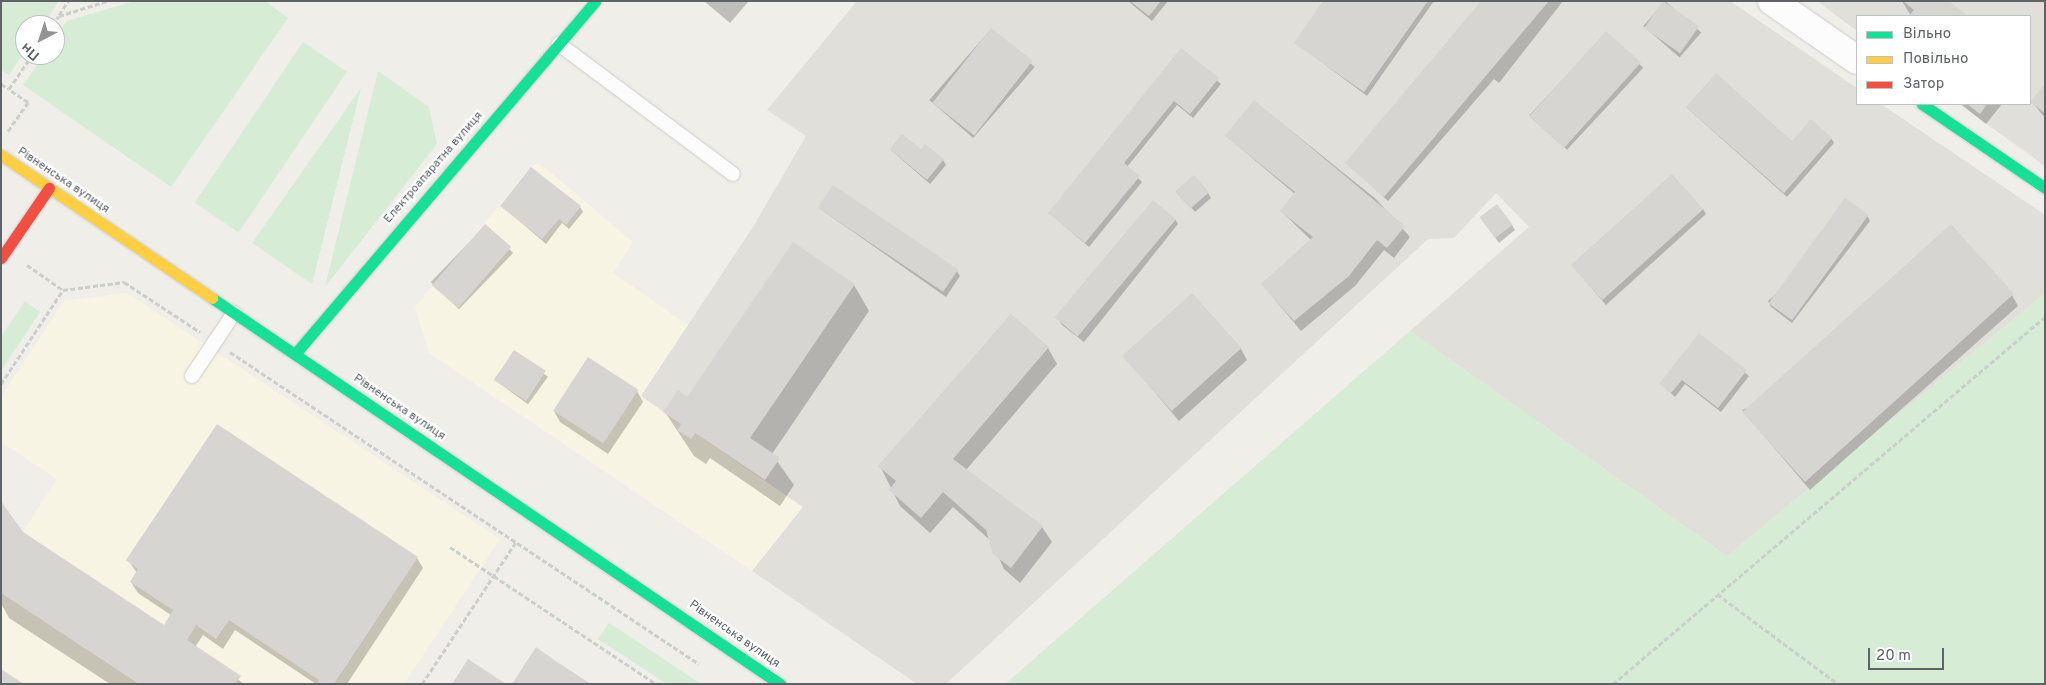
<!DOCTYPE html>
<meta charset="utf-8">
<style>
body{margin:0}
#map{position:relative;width:2046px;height:685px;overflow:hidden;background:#efeee9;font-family:Overpass,sans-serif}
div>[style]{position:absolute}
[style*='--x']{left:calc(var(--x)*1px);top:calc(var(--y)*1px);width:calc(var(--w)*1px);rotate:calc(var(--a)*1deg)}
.commercial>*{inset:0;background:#f8f4e3}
.industrial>*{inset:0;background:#e0dfda}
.green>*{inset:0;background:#d6ecd4;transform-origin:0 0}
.shadow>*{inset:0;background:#0003;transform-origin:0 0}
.building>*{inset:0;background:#d6d5d2;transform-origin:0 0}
.path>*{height:3px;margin-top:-1.5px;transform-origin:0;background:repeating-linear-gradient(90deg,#cacfcb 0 5px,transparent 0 7.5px)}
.roads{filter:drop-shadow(0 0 1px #cccccb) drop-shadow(0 0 1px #cccccb)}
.lane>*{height:14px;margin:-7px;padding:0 7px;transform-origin:7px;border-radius:7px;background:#fdfcfc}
.street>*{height:28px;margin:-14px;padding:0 14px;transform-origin:14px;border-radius:14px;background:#fdfcfc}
.fast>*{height:11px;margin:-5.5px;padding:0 5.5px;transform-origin:5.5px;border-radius:5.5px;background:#16e098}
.slow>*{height:11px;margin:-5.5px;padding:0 5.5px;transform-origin:5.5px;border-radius:5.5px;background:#ffcf43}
.jam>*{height:11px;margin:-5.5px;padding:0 5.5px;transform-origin:5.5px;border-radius:5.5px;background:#f24e42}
span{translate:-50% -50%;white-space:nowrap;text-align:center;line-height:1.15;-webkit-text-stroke:4.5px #fff;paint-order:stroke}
.street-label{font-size:12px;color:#5e6368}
.frame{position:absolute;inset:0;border:2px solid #5e6368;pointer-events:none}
.legend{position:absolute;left:1856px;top:15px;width:175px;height:90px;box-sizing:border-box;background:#fff;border:1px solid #bfc1c3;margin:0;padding:6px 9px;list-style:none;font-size:15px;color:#5e6368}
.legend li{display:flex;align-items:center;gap:10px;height:25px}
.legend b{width:25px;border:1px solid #bfc1c3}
.north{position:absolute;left:15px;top:15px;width:50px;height:50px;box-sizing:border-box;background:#fff;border:1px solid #bfc1c3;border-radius:50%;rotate:220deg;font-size:14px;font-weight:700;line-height:20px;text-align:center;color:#5e6368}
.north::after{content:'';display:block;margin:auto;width:18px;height:22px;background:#919495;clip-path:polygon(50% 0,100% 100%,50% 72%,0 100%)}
.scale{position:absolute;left:1868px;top:648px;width:76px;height:22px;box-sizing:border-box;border:2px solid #5e6368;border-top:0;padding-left:6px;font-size:15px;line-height:18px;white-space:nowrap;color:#5e6368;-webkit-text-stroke:4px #fff;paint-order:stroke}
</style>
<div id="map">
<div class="commercial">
<div style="clip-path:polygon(539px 163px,633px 242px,613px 273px,688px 325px,641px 396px,681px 424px,678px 429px,695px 433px,803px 507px,752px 571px,429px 353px,415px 307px,531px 167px)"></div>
<div style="clip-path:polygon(127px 293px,500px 539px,404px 684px,1px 684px,1px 566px,57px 479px,1px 442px,1px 397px,64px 301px)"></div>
</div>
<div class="industrial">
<div style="clip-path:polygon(857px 1px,1730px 1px,1857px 88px,1857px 104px,1881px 104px,2045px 215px,2045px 293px,1727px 556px,1410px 331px,1529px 227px,1496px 193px,1454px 238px,1428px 239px,946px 684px,917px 684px,752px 571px,803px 507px,695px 433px,677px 430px,681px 424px,641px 396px,753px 227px,806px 136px,767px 110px)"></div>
<div style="clip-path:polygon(1817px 1px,2045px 1px,2045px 166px,1959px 104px,2030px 104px,2030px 16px,1857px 16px,1857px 31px)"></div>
</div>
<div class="green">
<div style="clip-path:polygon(1px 1px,59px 1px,43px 25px,25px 25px,25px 51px,9px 75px,1px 70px)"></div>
<div style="clip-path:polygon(135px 1px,265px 1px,288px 18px,171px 187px,23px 85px,44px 55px,55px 55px,55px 38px,67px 21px)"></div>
<div style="left:303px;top:42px;width:53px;height:194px;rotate:34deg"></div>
<div style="clip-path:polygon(378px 71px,429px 107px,437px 144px,325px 287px)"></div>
<div style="clip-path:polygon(361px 88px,312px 284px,252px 243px)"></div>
<div style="clip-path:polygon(2045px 293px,2045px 684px,1005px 684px,1410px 331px,1727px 556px)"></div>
<div style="clip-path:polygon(25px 301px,40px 312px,1px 371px,1px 337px)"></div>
<div style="clip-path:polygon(609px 623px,701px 684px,667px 684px,598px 639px)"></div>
</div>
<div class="shadow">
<div style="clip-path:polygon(704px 1px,749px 1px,730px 23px)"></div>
<div style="clip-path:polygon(1128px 1px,1168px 1px,1152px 21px)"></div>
<div style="clip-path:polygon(1325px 1px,1434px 1px,1367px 96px,1296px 43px)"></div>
<div style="clip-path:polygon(1483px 1px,1563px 1px,1499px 83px,1494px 79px,1388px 201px,1347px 163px)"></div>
<div style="left:1665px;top:1px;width:48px;height:33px;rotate:41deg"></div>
<div style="clip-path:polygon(1902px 1px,1948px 1px,1966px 16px,1911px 16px)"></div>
<div style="left:991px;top:29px;width:58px;height:94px;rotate:41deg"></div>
<div style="left:1606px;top:33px;width:51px;height:112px;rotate:43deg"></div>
<div style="clip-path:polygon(1181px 50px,1221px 84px,1193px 118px,1177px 105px,1127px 167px,1142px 182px,1089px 247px,1049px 213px)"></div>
<div style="clip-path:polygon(2045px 86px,2045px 118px,2032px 102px)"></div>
<div style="clip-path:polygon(1254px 101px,1376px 199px,1410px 237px,1394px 258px,1384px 250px,1355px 286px,1301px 331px,1262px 284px,1311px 240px,1281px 211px,1295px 194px,1226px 136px)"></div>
<div style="clip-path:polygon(1961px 104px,2002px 104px,1986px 124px)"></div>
<div style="clip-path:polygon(1687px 108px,1792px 142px,1831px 138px,1834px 143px,1787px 197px)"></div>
<div style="clip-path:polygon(891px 150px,943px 160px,946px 165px,930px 184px)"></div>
<div style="clip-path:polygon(1178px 192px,1208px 193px,1211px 198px,1195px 212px)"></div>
<div style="clip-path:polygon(502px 206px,580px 207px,583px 212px,569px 229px,562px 223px,546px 244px)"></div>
<div style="clip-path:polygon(819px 208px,957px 271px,960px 276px,946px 297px)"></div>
<div style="clip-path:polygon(1703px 209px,1706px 214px,1606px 305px,1572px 265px)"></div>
<div style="clip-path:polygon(1867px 215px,1870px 221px,1792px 323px,1771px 307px,1768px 301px)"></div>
<div style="clip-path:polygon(1175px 219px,1178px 224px,1084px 342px,1062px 325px,1059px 320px)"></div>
<div style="clip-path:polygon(1484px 222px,1512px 225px,1515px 230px,1499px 243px)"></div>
<div style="left:485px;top:226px;width:39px;height:78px;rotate:44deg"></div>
<div style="clip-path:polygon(854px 285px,869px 311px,772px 454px,794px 485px,780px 506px,710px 458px,706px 464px,694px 456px,665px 412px)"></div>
<div style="clip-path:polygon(2012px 295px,2018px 306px,1810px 490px,1742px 410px)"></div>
<div style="clip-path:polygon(1011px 315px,1048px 348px,1057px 364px,966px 470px,1042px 527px,1052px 542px,1020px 583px,1004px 569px,991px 541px,953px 507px,930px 533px,900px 506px,880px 466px)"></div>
<div style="clip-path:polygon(1700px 335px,1749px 376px,1721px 412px,1685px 384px,1675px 397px,1661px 384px)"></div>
<div style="clip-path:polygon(1241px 349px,1247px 360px,1179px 421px,1124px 356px)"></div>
<div style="left:514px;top:352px;width:42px;height:34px;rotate:36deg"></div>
<div style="clip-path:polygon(637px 391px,643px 402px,608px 454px,560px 422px,554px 411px)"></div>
<div style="clip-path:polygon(1px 503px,23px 533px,164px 627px,171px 615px,138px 593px,131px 582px,137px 573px,128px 560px,417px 558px,423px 568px,347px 684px,316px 684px,235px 630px,223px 649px,203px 635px,195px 647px,244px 684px,110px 684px,9px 618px,1px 603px)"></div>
</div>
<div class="building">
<div style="clip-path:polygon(1130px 1px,1161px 1px,1149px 16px)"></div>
<div style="clip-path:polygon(1323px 1px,1428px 1px,1364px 92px,1294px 43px)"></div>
<div style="clip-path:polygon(1481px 1px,1549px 1px,1384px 197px,1345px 163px)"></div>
<div style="left:1663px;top:1px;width:44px;height:33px;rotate:35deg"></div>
<div style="clip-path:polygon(1903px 1px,1949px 1px,1968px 16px,1909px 16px,1914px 10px)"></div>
<div style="left:991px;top:28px;width:53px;height:95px;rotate:38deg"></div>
<div style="left:1606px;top:31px;width:47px;height:115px;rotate:42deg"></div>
<div style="clip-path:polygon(1181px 48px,1219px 78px,1190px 114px,1174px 101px,1124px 163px,1140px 176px,1085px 243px,1048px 213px)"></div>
<div style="clip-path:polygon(1716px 73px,1792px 141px,1811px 119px,1832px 138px,1784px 193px,1686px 107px)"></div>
<div style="clip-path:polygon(2045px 84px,2045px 113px,2030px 102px)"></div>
<div style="clip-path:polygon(1254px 100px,1405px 226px,1387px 248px,1377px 240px,1349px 276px,1294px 321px,1261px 284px,1313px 237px,1280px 211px,1295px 192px,1225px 136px)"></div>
<div style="clip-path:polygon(1967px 104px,1987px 104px,1980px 114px)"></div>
<div style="clip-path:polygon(902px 134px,921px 149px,925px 144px,944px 159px,927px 180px,890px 149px)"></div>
<div style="clip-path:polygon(531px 167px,581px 206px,566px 225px,559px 219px,542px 239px,500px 206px)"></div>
<div style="left:1672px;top:174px;width:47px;height:136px;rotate:48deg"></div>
<div style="left:1194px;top:175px;width:23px;height:25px;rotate:49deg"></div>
<div style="left:833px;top:185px;width:151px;height:27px;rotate:34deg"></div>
<div style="left:1845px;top:198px;width:29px;height:130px;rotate:36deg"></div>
<div style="left:1153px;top:200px;width:30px;height:153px;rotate:40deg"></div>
<div style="left:1497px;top:204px;width:26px;height:22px;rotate:53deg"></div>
<div style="left:485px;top:224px;width:35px;height:81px;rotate:41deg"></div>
<div style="left:1951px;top:224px;width:94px;height:281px;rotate:48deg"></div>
<div style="clip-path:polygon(793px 242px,855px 284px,750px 438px,780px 458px,765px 480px,695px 433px,691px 439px,677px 430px,681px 424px,663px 412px,678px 390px,687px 397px)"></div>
<div style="left:1192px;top:293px;width:74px;height:94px;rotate:48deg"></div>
<div style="clip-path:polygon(1011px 314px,1049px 347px,953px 459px,1043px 526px,1011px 568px,993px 554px,986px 530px,943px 492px,921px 518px,889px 490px,896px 481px,878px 466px)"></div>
<div style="clip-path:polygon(1699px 333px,1747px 370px,1718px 408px,1682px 380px,1671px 393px,1659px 384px)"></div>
<div style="left:514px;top:350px;width:38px;height:36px;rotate:33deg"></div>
<div style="left:588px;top:357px;width:60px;height:64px;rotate:33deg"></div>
<div style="clip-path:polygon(217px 424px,418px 557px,334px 684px,317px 684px,319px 680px,229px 620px,216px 639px,196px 625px,187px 640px,241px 676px,235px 684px,139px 684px,1px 593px,1px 501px,23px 532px,164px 625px,173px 610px,130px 582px,138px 569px,126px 560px)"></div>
<div style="clip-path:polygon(536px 647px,554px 660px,591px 684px,512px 684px)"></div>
<div style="clip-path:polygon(468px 659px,506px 684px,452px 684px)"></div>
<div style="clip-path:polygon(1px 669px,24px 684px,1px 684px)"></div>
</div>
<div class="path">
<div style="--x:59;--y:15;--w:17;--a:-57"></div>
<div style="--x:52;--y:25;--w:11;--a:-52"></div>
<div style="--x:59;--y:16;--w:50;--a:-17.4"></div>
<div style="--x:1;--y:84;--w:9;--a:32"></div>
<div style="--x:8;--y:131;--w:35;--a:-55"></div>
<div style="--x:28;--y:102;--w:23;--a:-146"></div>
<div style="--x:9;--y:89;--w:41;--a:-55.9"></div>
<div style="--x:27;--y:265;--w:44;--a:34.8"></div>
<div style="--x:63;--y:290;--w:62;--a:-7.5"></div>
<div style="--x:124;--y:282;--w:91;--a:33.3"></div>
<div style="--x:230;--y:352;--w:563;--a:33.63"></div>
<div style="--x:1;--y:384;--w:113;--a:-56.6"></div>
<div style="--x:450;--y:547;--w:247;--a:33.6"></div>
<div style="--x:1717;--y:594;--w:151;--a:36.6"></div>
<div style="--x:422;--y:684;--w:170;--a:-56.5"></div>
<div style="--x:1613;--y:684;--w:567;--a:-40.35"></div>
</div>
<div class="roads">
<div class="lane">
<div style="--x:559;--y:44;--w:217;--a:36.8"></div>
<div style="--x:192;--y:376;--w:76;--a:-56.3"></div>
</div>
<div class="street">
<div style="--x:1772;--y:1;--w:103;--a:34.8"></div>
</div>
<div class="fast">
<div style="--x:1922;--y:104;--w:149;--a:34.3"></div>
<div style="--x:212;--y:298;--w:687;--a:34.2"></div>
<div style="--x:295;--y:354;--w:463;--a:-49.6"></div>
</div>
<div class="slow">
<div style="--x:1;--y:155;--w:255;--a:34.1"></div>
</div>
<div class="jam">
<div style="--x:1;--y:258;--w:85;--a:-55.6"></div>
</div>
</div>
<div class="street-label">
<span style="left:434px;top:168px;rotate:-49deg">Електроапаратна вулиця</span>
<span style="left:63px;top:181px;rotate:34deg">Рівненська вулиця</span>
<span style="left:399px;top:408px;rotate:34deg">Рівненська вулиця</span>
<span style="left:734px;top:635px;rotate:35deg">Рівненська вулиця</span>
</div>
<div class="frame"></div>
<ul class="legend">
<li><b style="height:6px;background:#16e098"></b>Вільно</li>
<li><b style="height:6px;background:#ffcf43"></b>Повільно</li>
<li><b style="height:6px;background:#f24e42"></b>Затор</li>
</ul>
<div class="north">Пн</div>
<div class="scale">20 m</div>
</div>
